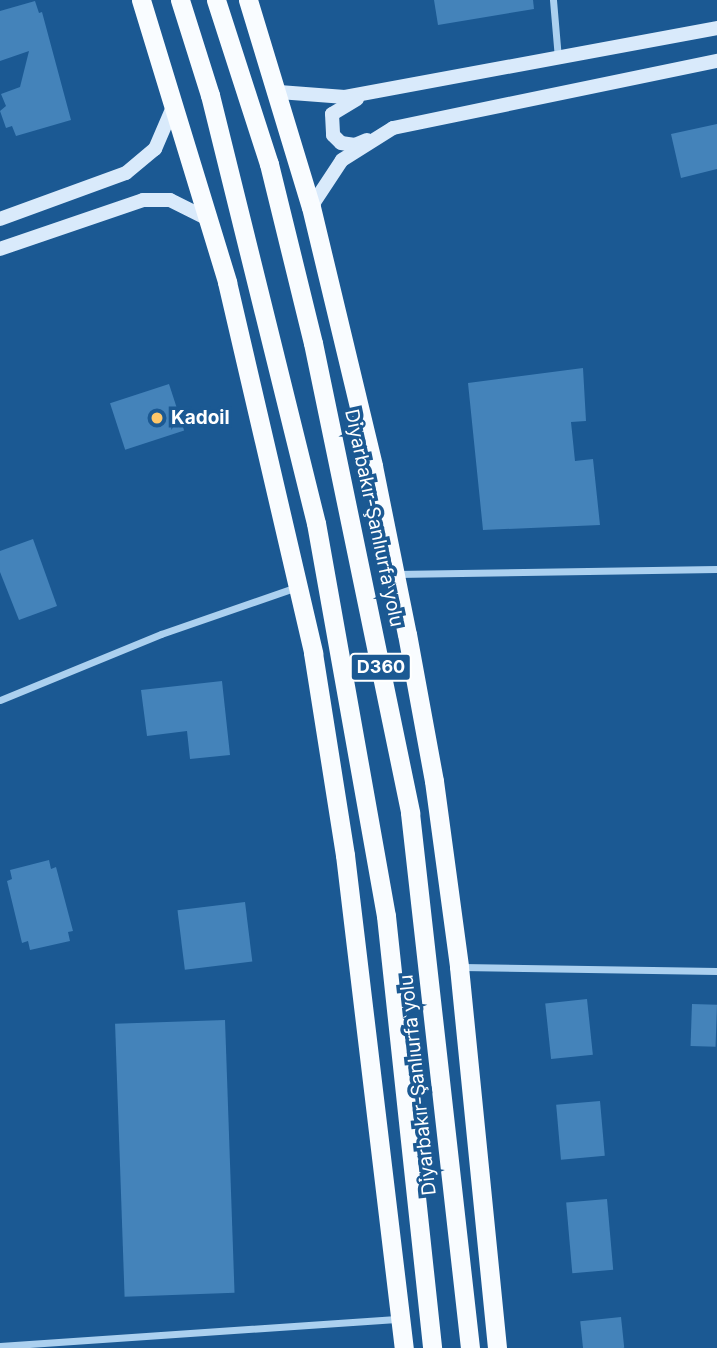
<!DOCTYPE html>
<meta charset="utf-8">
<style>
body{margin:0}
#map{position:relative;width:717px;height:1348px;overflow:hidden;background:#1b5993;font-family:Inter,sans-serif}
div>[style]{position:absolute}
[style*='--x']{left:calc(var(--x)*1px);top:calc(var(--y)*1px);width:calc(var(--w)*1px);rotate:calc(var(--a)*1deg)}
.building>*{inset:0;background:#4483ba;transform-origin:0 0}
.minor>*{height:7px;margin:-3.5px;padding:0 3.5px;transform-origin:3.5px;border-radius:3.5px;background:#abd0ef}
.secondary>*{height:14px;margin:-7px;padding:0 7px;transform-origin:7px;border-radius:7px;background:#d9eafb}
.trunk>*{height:19px;margin:-9.5px;padding:0 9.5px;transform-origin:9.5px;border-radius:9.5px;background:#f9fcff}
.dots>*{width:19px;height:19px;translate:-50% -50%;box-sizing:border-box;border:4px solid #1b5993;border-radius:50%}
span{translate:-50% -50%;white-space:nowrap;text-align:center;line-height:1.15;-webkit-text-stroke:7px #1b5993;paint-order:stroke}
.shield-label span{padding:2px 5px;background:#1b5993;border:2px solid;border-radius:5px;-webkit-text-stroke-width:0}
.shield-label{font-size:18px;color:#fff;font-weight:700}
.poi-label{font-size:19px;color:#fff;font-weight:700}
.left{translate:0 -50%;text-align:left}
.street-label{font-size:19px;color:#fff}
</style>
<div id="map">
<div class="building">
<div style="clip-path:polygon(434px 0,533px 0,534px 9px,438px 25px)"></div>
<div style="clip-path:polygon(35px 1px,39px 13px,42px 12px,71px 120px,16px 136px,12px 126px,6px 128px,0 111px,6px 106px,1px 94px,20px 87px,29px 51px,0 61px,0 11px)"></div>
<div style="clip-path:polygon(717px 124px,717px 169px,681px 178px,671px 134px)"></div>
<div style="clip-path:polygon(583px 368px,586px 421px,571px 422px,575px 461px,593px 459px,600px 525px,483px 530px,468px 383px)"></div>
<div style="left:169px;top:384px;width:49px;height:62px;rotate:72deg"></div>
<div style="clip-path:polygon(33px 539px,57px 606px,19px 620px,0 572px,0 551px)"></div>
<div style="clip-path:polygon(222px 681px,230px 755px,190px 759px,187px 731px,147px 736px,141px 690px)"></div>
<div style="clip-path:polygon(49px 860px,51px 869px,56px 867px,73px 931px,68px 932px,70px 941px,30px 950px,28px 941px,22px 943px,7px 881px,12px 879px,10px 870px)"></div>
<div style="left:245px;top:902px;width:60px;height:68px;rotate:83deg"></div>
<div style="left:587px;top:999px;width:56px;height:42px;rotate:84deg"></div>
<div style="left:692px;top:1004px;width:25px;height:42px;rotate:2deg"></div>
<div style="left:225px;top:1020px;width:273px;height:110px;rotate:88deg"></div>
<div style="left:600px;top:1101px;width:55px;height:44px;rotate:85deg"></div>
<div style="left:607px;top:1199px;width:71px;height:41px;rotate:85deg"></div>
<div style="left:621px;top:1317px;width:31px;height:41px;rotate:84deg"></div>
</div>
<div class="minor">
<div style="--x:553;--y:0;--w:58;--a:85.1"></div>
<div style="--x:396;--y:574;--w:321;--a:-0.9"></div>
<div style="--x:0;--y:700;--w:174;--a:-22.3"></div>
<div style="--x:161;--y:634;--w:144;--a:-19.1"></div>
<div style="--x:462;--y:967;--w:255;--a:0.9"></div>
<div style="--x:0;--y:1346;--w:401;--a:-3.9"></div>
</div>
<div class="secondary">
<div style="--x:279;--y:92;--w:66;--a:4.3"></div>
<div style="--x:345;--y:97;--w:378;--a:-10.5"></div>
<div style="--x:357;--y:99;--w:29;--a:149"></div>
<div style="--x:332;--y:114;--w:21;--a:87"></div>
<div style="--x:333;--y:135;--w:11;--a:45"></div>
<div style="--x:341;--y:143;--w:14;--a:8"></div>
<div style="--x:355;--y:145;--w:13;--a:-23"></div>
<div style="--x:311;--y:207;--w:56;--a:-56.6"></div>
<div style="--x:342;--y:160;--w:60;--a:-32.1"></div>
<div style="--x:393;--y:128;--w:331;--a:-11.7"></div>
<div style="--x:0;--y:219;--w:134;--a:-20.1"></div>
<div style="--x:126;--y:173;--w:38;--a:-40"></div>
<div style="--x:155;--y:149;--w:46;--a:-66.8"></div>
<div style="--x:0;--y:249;--w:151;--a:-18.9"></div>
<div style="--x:143;--y:200;--w:27;--a:0"></div>
<div style="--x:170;--y:200;--w:42;--a:26.6"></div>
</div>
<div class="trunk">
<div style="--x:141;--y:0;--w:295;--a:73"></div>
<div style="--x:227;--y:282;--w:381;--a:76.9"></div>
<div style="--x:313;--y:653;--w:205;--a:81"></div>
<div style="--x:345;--y:855;--w:497;--a:83.2"></div>
<div style="--x:180;--y:0;--w:100;--a:72.5"></div>
<div style="--x:210;--y:95;--w:441;--a:76.1"></div>
<div style="--x:316;--y:523;--w:399;--a:79.9"></div>
<div style="--x:386;--y:916;--w:434;--a:83.9"></div>
<div style="--x:216;--y:0;--w:172;--a:72.1"></div>
<div style="--x:269;--y:164;--w:184;--a:76.2"></div>
<div style="--x:313;--y:343;--w:480;--a:78.3"></div>
<div style="--x:410;--y:813;--w:538;--a:83.6"></div>
<div style="--x:248;--y:0;--w:216;--a:73.1"></div>
<div style="--x:311;--y:207;--w:266;--a:76.5"></div>
<div style="--x:373;--y:466;--w:171;--a:78.6"></div>
<div style="--x:407;--y:634;--w:149;--a:79.6"></div>
<div style="--x:434;--y:781;--w:188;--a:82.3"></div>
<div style="--x:459;--y:967;--w:383;--a:84.3"></div>
</div>
<div class="dots">
<div style="left:157px;top:418px;background:#ffc769"></div>
</div>
<div class="shield-label">
<span style="left:381px;top:667px">D360</span>
</div>
<div class="poi-label">
<span class="left" style="left:171px;top:418px">Kadoil</span>
</div>
<div class="street-label">
<span style="left:374px;top:518px;rotate:78deg">Diyarbakır-Şanlıurfa yolu</span>
<span style="left:418px;top:1085px;rotate:-96deg">Diyarbakır-Şanlıurfa yolu</span>
</div>
</div>
